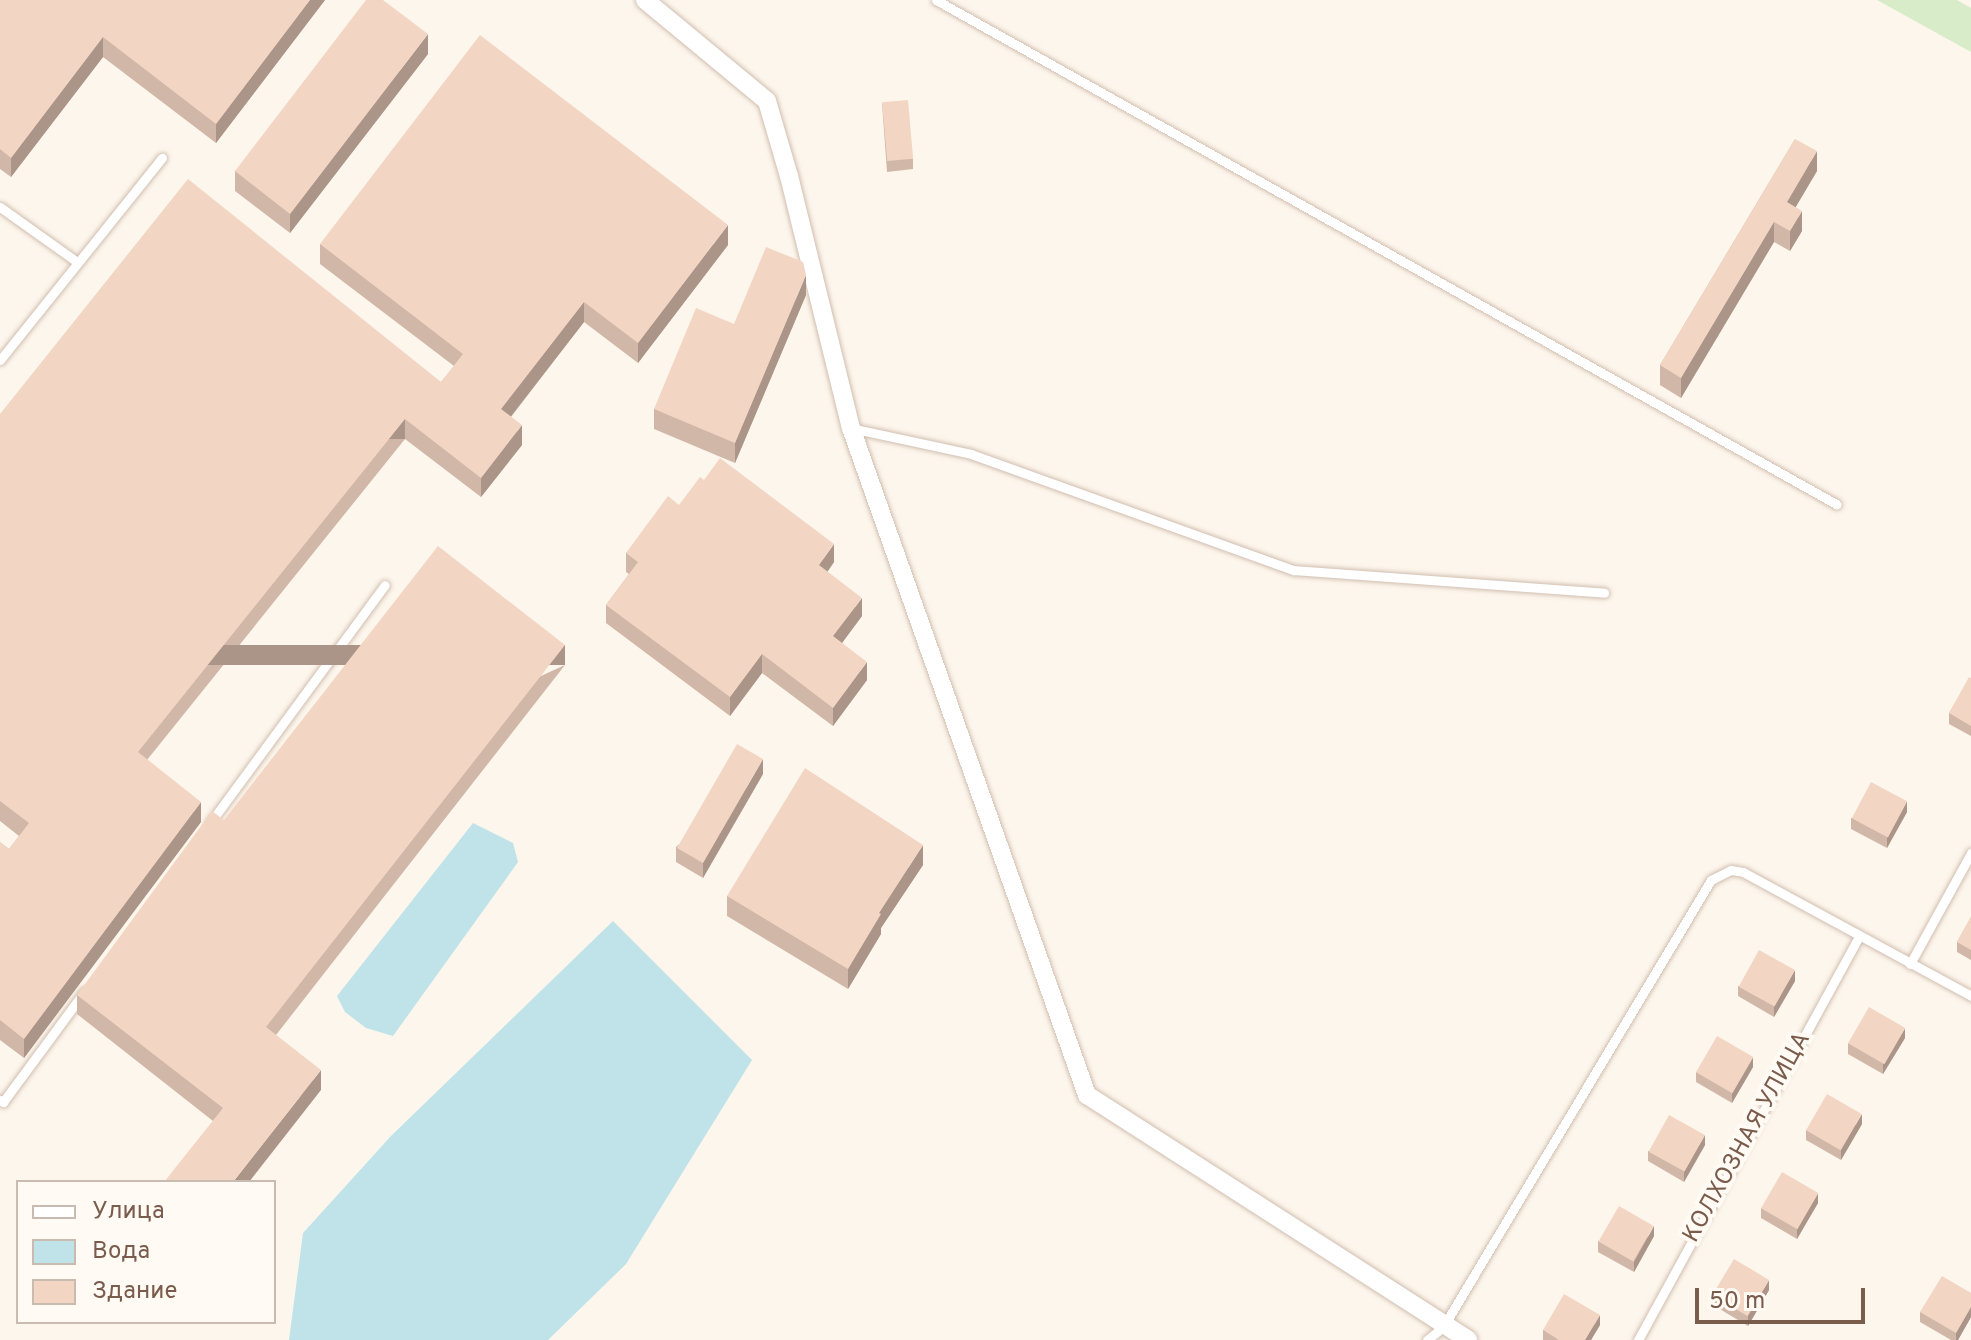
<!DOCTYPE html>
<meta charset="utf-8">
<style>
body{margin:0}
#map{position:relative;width:1971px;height:1340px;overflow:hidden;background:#fdf6ec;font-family:Overpass,sans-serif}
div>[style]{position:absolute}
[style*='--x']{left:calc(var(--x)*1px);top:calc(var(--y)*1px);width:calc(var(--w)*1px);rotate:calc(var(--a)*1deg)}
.green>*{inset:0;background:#d8ecc9}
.water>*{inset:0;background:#bfe3e8}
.roads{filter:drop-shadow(0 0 2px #d1beb0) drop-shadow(0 0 2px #d1beb0)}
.lane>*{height:9px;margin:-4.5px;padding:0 4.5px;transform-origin:4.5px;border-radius:4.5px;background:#fff}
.street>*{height:18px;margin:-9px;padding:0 9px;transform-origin:9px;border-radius:9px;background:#fff}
.wall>*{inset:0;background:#d1b7a8}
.shaded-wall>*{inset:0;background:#aa9588;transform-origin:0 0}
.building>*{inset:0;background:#f3d5c3;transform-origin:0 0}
span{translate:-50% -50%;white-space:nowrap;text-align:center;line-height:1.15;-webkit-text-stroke:8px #fffaf3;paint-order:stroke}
.street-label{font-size:24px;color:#7a5c4d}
.legend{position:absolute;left:16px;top:1180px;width:260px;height:144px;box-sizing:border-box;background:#fffaf3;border:2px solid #cabbb1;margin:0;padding:10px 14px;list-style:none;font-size:24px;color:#7a5c4d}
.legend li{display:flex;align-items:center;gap:16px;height:40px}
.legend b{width:40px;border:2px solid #cabbb1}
.scale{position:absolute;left:1695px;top:1288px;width:170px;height:36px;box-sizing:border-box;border:4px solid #7a5c4d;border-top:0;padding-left:10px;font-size:24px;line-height:28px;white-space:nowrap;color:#7a5c4d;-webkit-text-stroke:6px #fffaf3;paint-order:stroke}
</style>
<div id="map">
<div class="green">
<div style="clip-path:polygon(1877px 0,1957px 0,1971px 8px,1971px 52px)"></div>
</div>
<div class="water">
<div style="clip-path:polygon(473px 823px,513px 843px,518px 862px,393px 1036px,366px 1028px,345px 1012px,337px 996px)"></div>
<div style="clip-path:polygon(613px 921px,752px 1060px,626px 1264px,548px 1340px,289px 1340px,303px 1233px,391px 1136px)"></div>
</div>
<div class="roads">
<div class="lane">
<div style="--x:936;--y:0;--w:1032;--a:29.25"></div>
<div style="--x:0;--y:207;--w:95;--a:35.5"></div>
<div style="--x:0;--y:360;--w:259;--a:-51.3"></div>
<div style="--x:851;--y:428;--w:123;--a:12.2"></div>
<div style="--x:971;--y:454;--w:343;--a:19.8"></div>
<div style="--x:1294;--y:570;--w:311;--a:4.2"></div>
<div style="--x:210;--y:823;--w:295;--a:-53.7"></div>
<div style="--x:1910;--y:964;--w:127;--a:-61.2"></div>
<div style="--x:0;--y:1100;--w:4;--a:34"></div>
<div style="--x:3;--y:1102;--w:137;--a:-53.6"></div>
<div style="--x:1427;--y:1340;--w:21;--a:-39"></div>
<div style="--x:1443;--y:1327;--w:521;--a:-59.06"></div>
<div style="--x:1711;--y:880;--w:22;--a:-27"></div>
<div style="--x:1731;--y:870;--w:12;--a:9"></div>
<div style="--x:1743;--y:872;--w:260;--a:28.5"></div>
<div style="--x:1638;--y:1340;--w:460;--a:-61.3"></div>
</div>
<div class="street">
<div style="--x:645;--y:0;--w:158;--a:39.6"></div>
<div style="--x:767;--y:101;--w:78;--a:73.7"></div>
<div style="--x:789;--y:176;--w:260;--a:76.2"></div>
<div style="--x:851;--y:428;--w:708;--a:70.52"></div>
<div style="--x:1087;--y:1095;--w:453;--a:32.7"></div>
</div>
</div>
<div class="wall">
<div style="clip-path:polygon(0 0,325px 0,216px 143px,103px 57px,11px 177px,0 169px)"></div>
<div style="clip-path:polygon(428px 54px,290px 233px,235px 191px,235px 171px)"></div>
<div style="clip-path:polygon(882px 103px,913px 159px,913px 169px,887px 172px)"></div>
<div style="clip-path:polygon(1795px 139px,1817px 171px,1795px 207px,1802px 231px,1790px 251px,1774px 242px,1681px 398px,1660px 385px,1660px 365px)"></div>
<div style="clip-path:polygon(320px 244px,728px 245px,638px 363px,584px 322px,511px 417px,522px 445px,481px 497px,405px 439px,147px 760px,201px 822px,24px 1058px,0 1040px,0 842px,9px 849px,19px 836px,0 821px,0 414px,441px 382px,454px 366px,320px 264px)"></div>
<div style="clip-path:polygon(806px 295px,735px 463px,654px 429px,654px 409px,734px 324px)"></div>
<div style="clip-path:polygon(679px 505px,834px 562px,827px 572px,862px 616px,842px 643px,867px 680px,833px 726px,762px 673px,730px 716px,606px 623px,606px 605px,629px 574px,626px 572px,626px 553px)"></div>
<div style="clip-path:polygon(565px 665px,276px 1035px,321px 1090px,213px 1121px,77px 1014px,77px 995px,224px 820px)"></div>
<div style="clip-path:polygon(1971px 678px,1971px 736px,1949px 724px,1949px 713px)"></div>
<div style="clip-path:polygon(763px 774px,703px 878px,676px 862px,676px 847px)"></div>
<div style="clip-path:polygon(1907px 812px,1887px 848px,1851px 829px,1851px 818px)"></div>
<div style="clip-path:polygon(923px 865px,881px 928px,881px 934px,848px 989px,727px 916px,727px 896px)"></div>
<div style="clip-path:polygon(1971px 917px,1971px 960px,1957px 952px,1957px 942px)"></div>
<div style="clip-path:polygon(1795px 981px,1774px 1017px,1738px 996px,1738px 986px)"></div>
<div style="clip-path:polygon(1905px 1038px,1883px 1074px,1848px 1054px,1848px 1043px)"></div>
<div style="clip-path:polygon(1753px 1067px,1732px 1103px,1696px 1082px,1696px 1072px)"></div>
<div style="clip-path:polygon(1862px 1124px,1841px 1160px,1806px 1140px,1806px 1130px)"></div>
<div style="clip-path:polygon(1705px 1145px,1684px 1182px,1648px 1161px,1648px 1151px)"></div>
<div style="clip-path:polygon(1818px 1203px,1797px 1239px,1761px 1218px,1761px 1208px)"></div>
<div style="clip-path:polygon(1654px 1236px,1634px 1272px,1598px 1252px,1598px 1241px)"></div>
<div style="clip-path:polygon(1769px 1290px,1748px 1326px,1713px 1305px,1713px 1295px)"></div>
<div style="clip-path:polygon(1971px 1293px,1971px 1317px,1958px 1340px,1951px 1340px,1920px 1322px,1920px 1312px)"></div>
<div style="clip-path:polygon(1600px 1325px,1591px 1340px,1543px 1340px,1543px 1330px)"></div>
</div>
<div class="shaded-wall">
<div style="clip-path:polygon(310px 0,325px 0,216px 143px,216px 124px)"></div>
<div style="clip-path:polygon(428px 34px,428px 54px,290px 233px,290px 214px)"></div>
<div style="clip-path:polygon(103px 37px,103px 57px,11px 177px,11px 158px)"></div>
<div style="clip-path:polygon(1817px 151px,1817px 171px,1787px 222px,1787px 202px)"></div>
<div style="clip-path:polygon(1802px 211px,1802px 231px,1790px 251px,1790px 231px)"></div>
<div style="clip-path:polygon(1774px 222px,1774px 242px,1681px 398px,1681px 378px)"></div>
<div style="clip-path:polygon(728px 225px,728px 245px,638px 363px,638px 343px)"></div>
<div style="clip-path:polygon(806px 275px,806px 295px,735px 463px,735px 443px)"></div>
<div style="clip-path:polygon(584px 302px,584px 322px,501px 429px,501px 409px)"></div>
<div style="left:405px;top:419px;width:20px;height:427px;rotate:90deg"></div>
<div style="clip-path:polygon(522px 425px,522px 445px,481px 497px,481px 478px)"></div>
<div style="clip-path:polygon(834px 544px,834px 562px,819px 584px,819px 565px)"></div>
<div style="clip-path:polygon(862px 598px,862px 616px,833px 655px,833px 636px)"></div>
<div style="left:565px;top:645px;width:20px;height:485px;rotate:90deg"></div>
<div style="clip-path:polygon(762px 654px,762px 673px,730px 716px,730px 697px)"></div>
<div style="clip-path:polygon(867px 662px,867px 680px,833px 726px,833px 708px)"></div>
<div style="clip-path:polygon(763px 759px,763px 774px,703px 878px,703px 863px)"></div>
<div style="clip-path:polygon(1907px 801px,1907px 812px,1887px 848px,1887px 838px)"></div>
<div style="clip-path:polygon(201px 802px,201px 822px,24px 1058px,24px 1039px)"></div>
<div style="clip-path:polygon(923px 845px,923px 865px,881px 928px,881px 934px,848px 989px,848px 969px,879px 913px)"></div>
<div style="clip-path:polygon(1795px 970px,1795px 981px,1774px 1017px,1774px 1007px)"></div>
<div style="clip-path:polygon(1905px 1028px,1905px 1038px,1883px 1074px,1883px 1064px)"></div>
<div style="clip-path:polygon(1753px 1057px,1753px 1067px,1732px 1103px,1732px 1093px)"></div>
<div style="clip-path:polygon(321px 1070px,321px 1090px,249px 1182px,233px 1182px)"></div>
<div style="clip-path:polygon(1862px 1114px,1862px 1124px,1841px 1160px,1841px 1150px)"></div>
<div style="clip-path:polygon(1705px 1135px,1705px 1145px,1684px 1182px,1684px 1172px)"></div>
<div style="clip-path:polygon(1818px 1193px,1818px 1203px,1797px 1239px,1797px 1229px)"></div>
<div style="clip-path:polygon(1654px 1226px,1654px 1236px,1634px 1272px,1634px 1262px)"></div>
<div style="clip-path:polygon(1769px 1280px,1769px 1290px,1748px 1326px,1748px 1316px)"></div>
<div style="clip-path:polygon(1971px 1307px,1971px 1317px,1958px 1340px,1956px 1340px,1956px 1333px)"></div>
<div style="clip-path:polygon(1600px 1315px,1600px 1325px,1591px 1340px,1585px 1340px)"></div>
</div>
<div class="building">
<div style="clip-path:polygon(0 0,310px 0,216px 124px,103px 37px,11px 158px,0 149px)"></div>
<div style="clip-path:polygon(366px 0,383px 0,428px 34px,290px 214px,235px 171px)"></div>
<div style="clip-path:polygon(480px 35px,728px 225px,638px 343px,584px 302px,501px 409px,522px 425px,481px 478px,405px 419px,138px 752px,201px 802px,24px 1039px,0 1020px,0 842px,9px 849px,29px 823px,0 801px,0 414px,188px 179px,441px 382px,463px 354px,320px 244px)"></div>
<div style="left:908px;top:100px;width:59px;height:26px;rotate:85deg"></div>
<div style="clip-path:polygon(1795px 139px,1817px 151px,1787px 202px,1802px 211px,1790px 231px,1774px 222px,1681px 378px,1660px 365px)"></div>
<div style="clip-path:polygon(766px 247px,803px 262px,806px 275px,735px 443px,654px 409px,696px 308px,734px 324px)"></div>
<div style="clip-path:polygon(720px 458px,834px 544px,819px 565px,862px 598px,833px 636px,867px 662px,833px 708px,762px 654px,730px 697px,606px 605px,638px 562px,626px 553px,668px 496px,679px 505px,700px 477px,704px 480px)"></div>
<div style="clip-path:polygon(438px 546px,565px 645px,266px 1027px,321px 1070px,233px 1182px,164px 1182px,223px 1108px,77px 995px,212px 811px,224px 820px)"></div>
<div style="clip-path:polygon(1969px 677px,1971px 678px,1971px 726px,1949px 713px)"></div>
<div style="left:737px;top:744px;width:30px;height:120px;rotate:30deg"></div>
<div style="clip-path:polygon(805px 768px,923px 845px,879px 913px,881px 914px,848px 969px,727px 896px)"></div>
<div style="left:1871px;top:782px;width:41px;height:41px;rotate:28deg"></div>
<div style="clip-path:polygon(1971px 917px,1971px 950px,1957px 942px)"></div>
<div style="left:1759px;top:950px;width:41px;height:42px;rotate:29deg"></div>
<div style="left:1869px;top:1007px;width:42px;height:42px;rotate:30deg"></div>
<div style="left:1717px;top:1036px;width:42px;height:42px;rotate:30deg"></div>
<div style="left:1827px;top:1094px;width:40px;height:42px;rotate:30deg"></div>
<div style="left:1669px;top:1115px;width:41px;height:42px;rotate:29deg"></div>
<div style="left:1782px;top:1172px;width:42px;height:42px;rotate:30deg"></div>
<div style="left:1619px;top:1206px;width:40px;height:41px;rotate:30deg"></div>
<div style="left:1734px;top:1259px;width:41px;height:42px;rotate:31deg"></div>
<div style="clip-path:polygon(1942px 1276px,1971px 1293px,1971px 1307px,1956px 1333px,1920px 1312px)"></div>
<div style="clip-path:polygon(1564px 1294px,1600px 1315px,1585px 1340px,1559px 1340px,1543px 1330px)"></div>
</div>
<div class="street-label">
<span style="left:1748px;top:1138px;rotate:-61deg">КОЛХОЗНАЯ УЛИЦА</span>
</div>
<ul class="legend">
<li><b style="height:10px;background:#fff"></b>Улица</li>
<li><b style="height:22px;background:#bfe3e8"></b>Вода</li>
<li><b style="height:22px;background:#f3d5c3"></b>Здание</li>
</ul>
<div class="scale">50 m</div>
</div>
